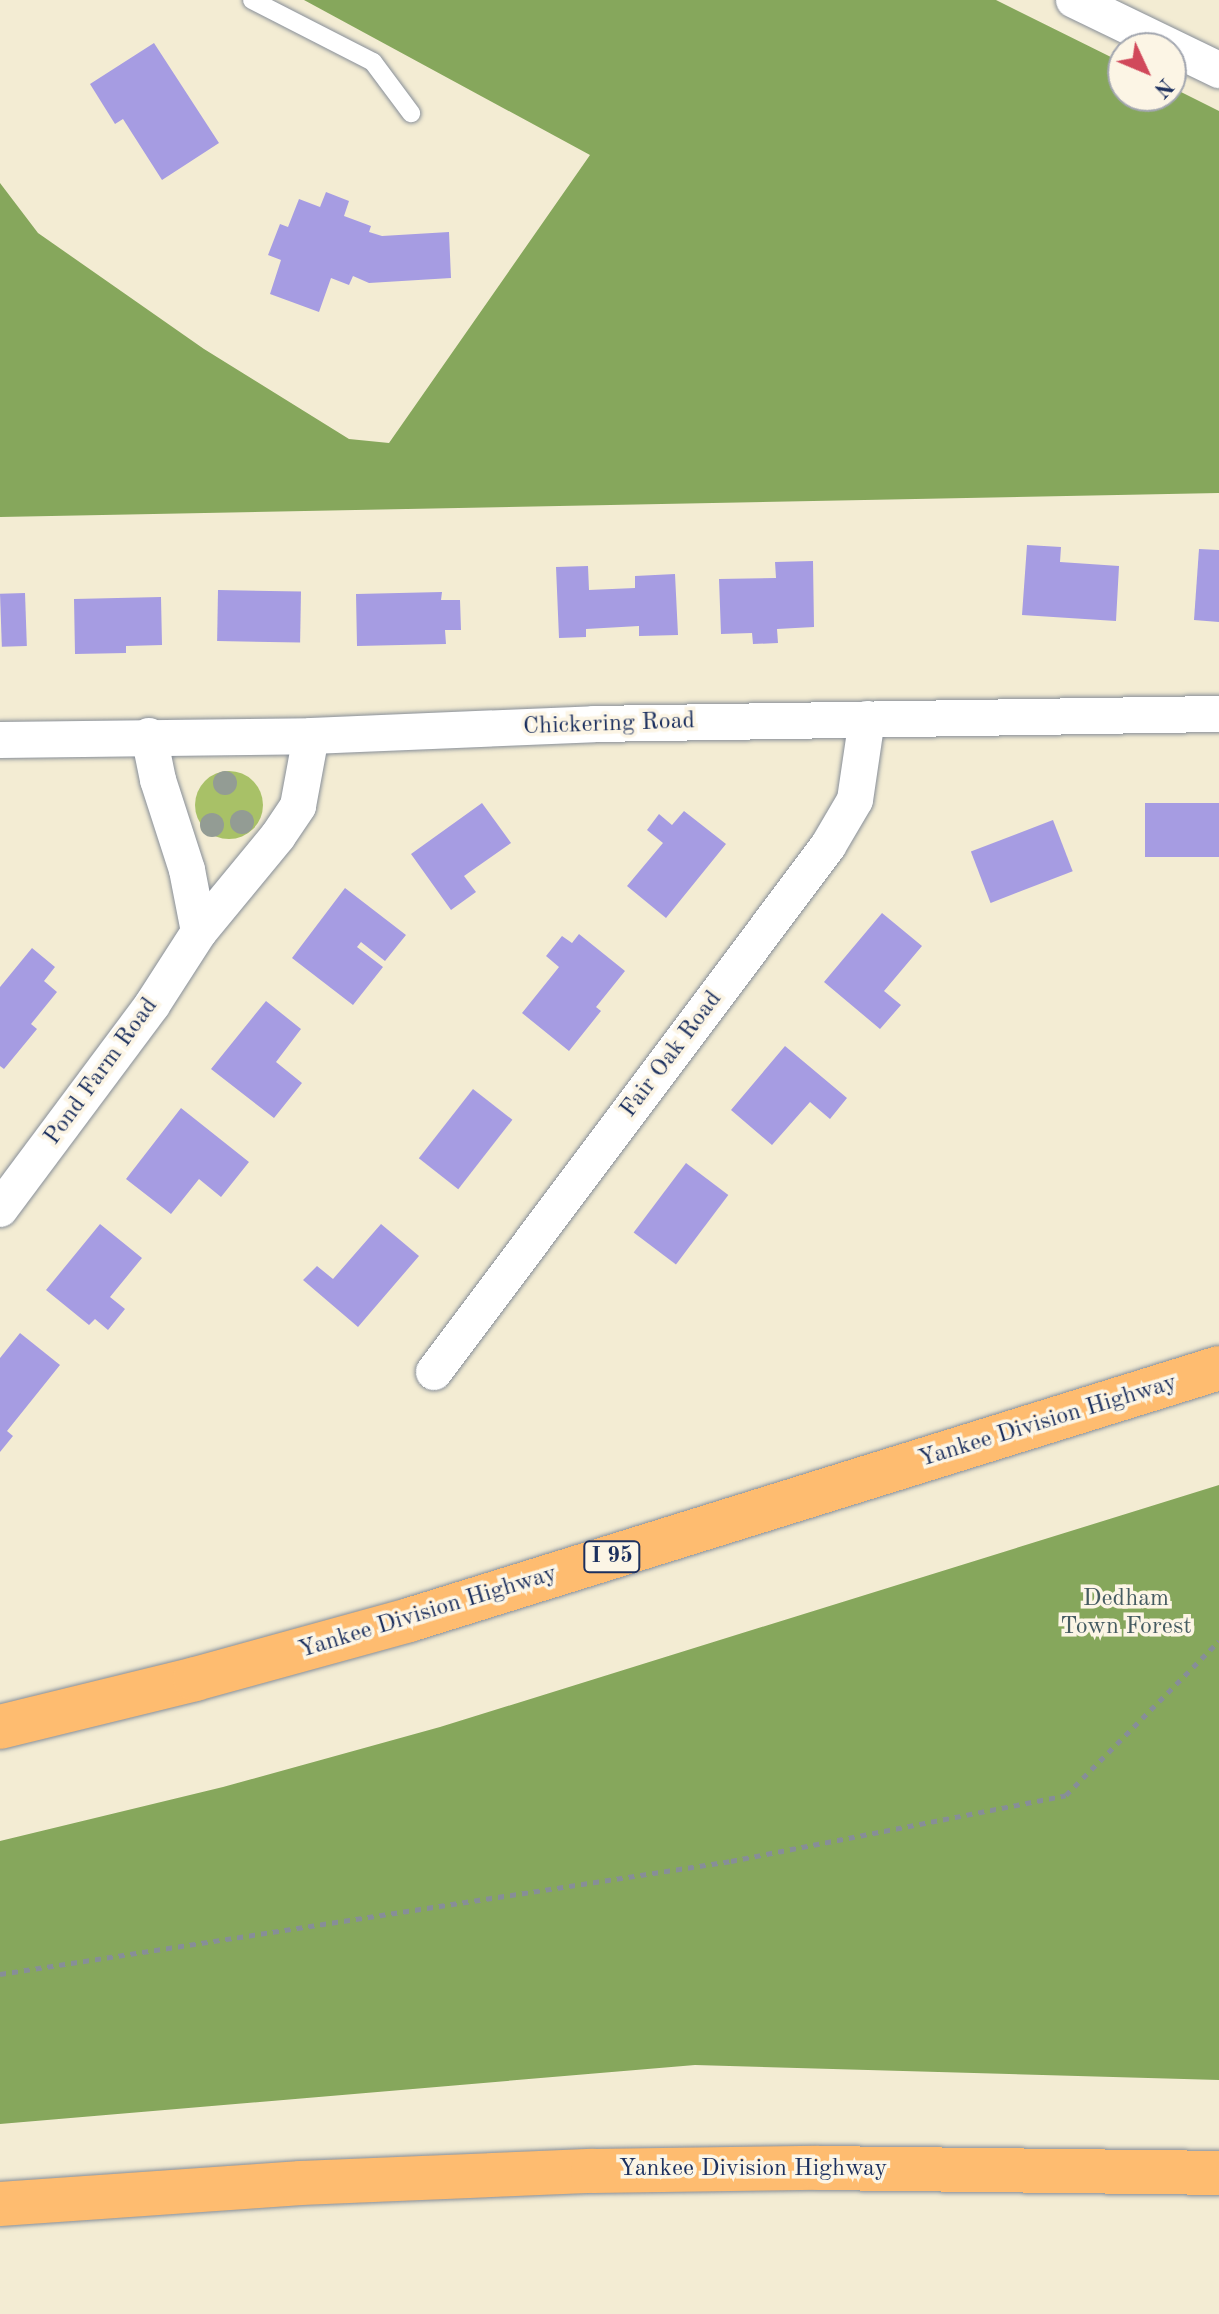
<!DOCTYPE html>
<style>
body{margin:0}
#map{position:relative;width:1219px;height:2314px;overflow:hidden;background:#f3ecd3;font-family:"Old Standard TT",serif}
div>[style]{position:absolute}
[style*='--x']{left:calc(var(--x)*1px);top:calc(var(--y)*1px);width:calc(var(--w)*1px);rotate:calc(var(--a)*1deg)}
.green>*{inset:0;background:#a8c167}
.round{border-radius:50%}
.forest>*{inset:0;background:#86a75c}
.building>*{inset:0;background:#a69ce2;transform-origin:0 0}
.path>*{height:5px;margin-top:-2.5px;transform-origin:0;background:repeating-linear-gradient(90deg,#878e98 0 6px,transparent 0 12px)}
.roads{filter:drop-shadow(0 0 2px #878e98) drop-shadow(0 0 2px #878e98)}
.service>*{height:18px;margin:-9px;padding:0 9px;transform-origin:9px;border-radius:9px;background:#fff}
.minor>*{height:36px;margin:-18px;padding:0 18px;transform-origin:18px;border-radius:18px;background:#fff}
.motorway>*{height:44px;margin:-22px;padding:0 22px;transform-origin:22px;border-radius:22px;background:#febc70}
.trees>*{width:24px;height:24px;margin:-12px;border-radius:50%;background:#939c94}
span{translate:-50% -50%;white-space:nowrap;text-align:center;line-height:1.15;-webkit-text-stroke:7px #fcf5e5;paint-order:stroke}
.shield-label span{padding:2px 6px;background:#fcf5e5;border:2px solid;border-radius:6px;-webkit-text-stroke-width:0}
.shield-label{font-size:22px;color:#1b2f5e;font-weight:700}
.street-label{font-size:24px;color:#1b2f5e}
.park-label{font-size:24px;color:#455b61}
.north{position:absolute;left:1107px;top:32px;width:80px;height:80px;box-sizing:border-box;background:#fcf5e5;border:2px solid #a2a6af;border-radius:50%;rotate:134deg;font-size:22px;font-weight:700;line-height:32px;text-align:center;color:#1b2f5e}
.north::after{content:'';display:block;margin:auto;width:28px;height:36px;background:#d1495b;clip-path:polygon(50% 0,100% 100%,50% 72%,0 100%)}
</style>
<div id="map">
<div class="green">
<div class="round" style="left:195px;top:771px;width:68px;height:68px"></div>
</div>
<div class="forest">
<div style="clip-path:polygon(304px 0,996px 0,1123px 63px,1123px 96px,1171px 96px,1171px 87px,1219px 111px,1219px 493px,0 517px,0 183px,38px 233px,204px 349px,349px 439px,389px 443px,590px 155px)"></div>
<div style="clip-path:polygon(1219px 1485px,1219px 2080px,695px 2065px,0 2124px,0 1841px,223px 1787px,440px 1727px)"></div>
</div>
<div class="building">
<div style="clip-path:polygon(154px 43px,219px 143px,162px 180px,123px 119px,115px 124px,90px 84px)"></div>
<div style="clip-path:polygon(326px 192px,349px 201px,344px 216px,371px 226px,369px 232px,382px 236px,449px 232px,451px 278px,369px 283px,353px 276px,349px 285px,331px 278px,319px 312px,270px 294px,281px 260px,268px 255px,280px 224px,288px 227px,299px 199px,320px 207px)"></div>
<div style="clip-path:polygon(1027px 545px,1061px 547px,1060px 562px,1119px 566px,1116px 621px,1022px 615px)"></div>
<div style="clip-path:polygon(1199px 549px,1219px 550px,1219px 622px,1194px 620px)"></div>
<div style="clip-path:polygon(813px 561px,814px 627px,777px 629px,778px 643px,753px 644px,752px 633px,721px 634px,719px 579px,776px 578px,775px 562px)"></div>
<div style="clip-path:polygon(588px 566px,589px 590px,635px 588px,635px 576px,675px 574px,678px 635px,639px 636px,639px 626px,586px 629px,586px 637px,559px 638px,556px 567px)"></div>
<div style="left:218px;top:590px;width:83px;height:51px;rotate:1deg"></div>
<div style="clip-path:polygon(442px 592px,441px 600px,460px 600px,461px 630px,445px 630px,446px 644px,357px 646px,356px 594px)"></div>
<div style="left:25px;top:593px;width:53px;height:25px;rotate:88deg"></div>
<div style="clip-path:polygon(161px 597px,162px 645px,126px 646px,126px 653px,75px 654px,74px 599px)"></div>
<div style="clip-path:polygon(482px 803px,511px 843px,464px 876px,476px 892px,451px 910px,411px 854px)"></div>
<div style="left:1145px;top:803px;width:74px;height:54px"></div>
<div style="clip-path:polygon(684px 811px,726px 844px,666px 918px,627px 886px,663px 843px,647px 830px,659px 814px,672px 825px)"></div>
<div style="left:1053px;top:820px;width:55px;height:88px;rotate:69deg"></div>
<div style="clip-path:polygon(345px 888px,406px 935px,385px 961px,361px 942px,357px 947px,383px 967px,353px 1005px,292px 958px)"></div>
<div style="clip-path:polygon(882px 913px,922px 946px,884px 991px,901px 1005px,880px 1029px,824px 982px)"></div>
<div style="clip-path:polygon(579px 934px,625px 971px,596px 1007px,601px 1011px,569px 1051px,522px 1013px,559px 967px,546px 956px,562px 936px,572px 943px)"></div>
<div style="clip-path:polygon(32px 948px,55px 967px,44px 981px,57px 992px,31px 1024px,37px 1029px,4px 1069px,0 1066px,0 987px)"></div>
<div style="clip-path:polygon(266px 1001px,301px 1029px,276px 1062px,302px 1083px,274px 1118px,211px 1069px)"></div>
<div style="clip-path:polygon(785px 1046px,847px 1098px,830px 1119px,810px 1102px,772px 1145px,731px 1110px)"></div>
<div style="left:473px;top:1089px;width:50px;height:88px;rotate:38deg"></div>
<div style="clip-path:polygon(181px 1108px,249px 1162px,221px 1197px,199px 1179px,171px 1214px,126px 1179px)"></div>
<div style="left:686px;top:1163px;width:53px;height:87px;rotate:37deg"></div>
<div style="clip-path:polygon(100px 1224px,142px 1258px,110px 1297px,125px 1309px,108px 1330px,95px 1319px,89px 1325px,46px 1290px)"></div>
<div style="clip-path:polygon(381px 1224px,419px 1256px,358px 1327px,303px 1280px,317px 1266px,333px 1279px)"></div>
<div style="clip-path:polygon(20px 1333px,60px 1365px,7px 1431px,13px 1436px,0 1452px,0 1358px)"></div>
</div>
<div class="path">
<div style="--x:0;--y:1974;--w:740;--a:-8.79"></div>
<div style="--x:731;--y:1861;--w:341;--a:-11.1"></div>
<div style="--x:1066;--y:1795;--w:217;--a:-45.2"></div>
</div>
<div class="roads">
<div class="service">
<div style="--x:252;--y:0;--w:136;--a:27.1"></div>
<div style="--x:373;--y:62;--w:64;--a:53.3"></div>
</div>
<div class="minor">
<div style="--x:1074;--y:0;--w:161;--a:25.8"></div>
<div style="--x:149;--y:736;--w:45;--a:78.4"></div>
<div style="--x:158;--y:780;--w:95;--a:72.1"></div>
<div style="--x:187;--y:870;--w:63;--a:79"></div>
<div style="--x:0;--y:740;--w:311;--a:-0.7"></div>
<div style="--x:311;--y:736;--w:283;--a:-2.4"></div>
<div style="--x:594;--y:724;--w:625;--a:-0.92"></div>
<div style="--x:0;--y:1209;--w:254;--a:-53.3"></div>
<div style="--x:152;--y:1005;--w:87;--a:-57.2"></div>
<div style="--x:199;--y:932;--w:124;--a:-50.5"></div>
<div style="--x:278;--y:836;--w:36;--a:-56"></div>
<div style="--x:298;--y:806;--w:71;--a:-79.5"></div>
<div style="--x:434;--y:1372;--w:657;--a:-53.16"></div>
<div style="--x:828;--y:846;--w:53;--a:-59.6"></div>
<div style="--x:855;--y:800;--w:82;--a:-81.6"></div>
</div>
<div class="motorway">
<div style="--x:0;--y:1727;--w:201;--a:-13.8"></div>
<div style="--x:195;--y:1679;--w:222;--a:-15.4"></div>
<div style="--x:409;--y:1620;--w:848;--a:-17.28"></div>
<div style="--x:0;--y:2204;--w:302;--a:-4"></div>
<div style="--x:301;--y:2183;--w:292;--a:-2.4"></div>
<div style="--x:593;--y:2171;--w:225;--a:-0.8"></div>
<div style="--x:818;--y:2168;--w:401;--a:0.7"></div>
</div>
</div>
<div class="trees">
<div style="left:225px;top:783px"></div>
<div style="left:242px;top:822px"></div>
<div style="left:212px;top:825px"></div>
</div>
<div class="shield-label">
<span style="left:612px;top:1557px">I 95</span>
</div>
<div class="street-label">
<span style="left:609px;top:725px;rotate:-2deg">Chickering Road</span>
<span style="left:672px;top:1055px;rotate:-53deg">Fair Oak Road</span>
<span style="left:102px;top:1072px;rotate:-54deg">Pond Farm Road</span>
<span style="left:1048px;top:1422px;rotate:-17deg">Yankee Division Highway</span>
<span style="left:428px;top:1613px;rotate:-17deg">Yankee Division Highway</span>
<span style="left:753px;top:2170px">Yankee Division Highway</span>
</div>
<div class="park-label">
<span style="left:1126px;top:1614px">Dedham<br>Town Forest</span>
</div>
<div class="north">N</div>
</div>
